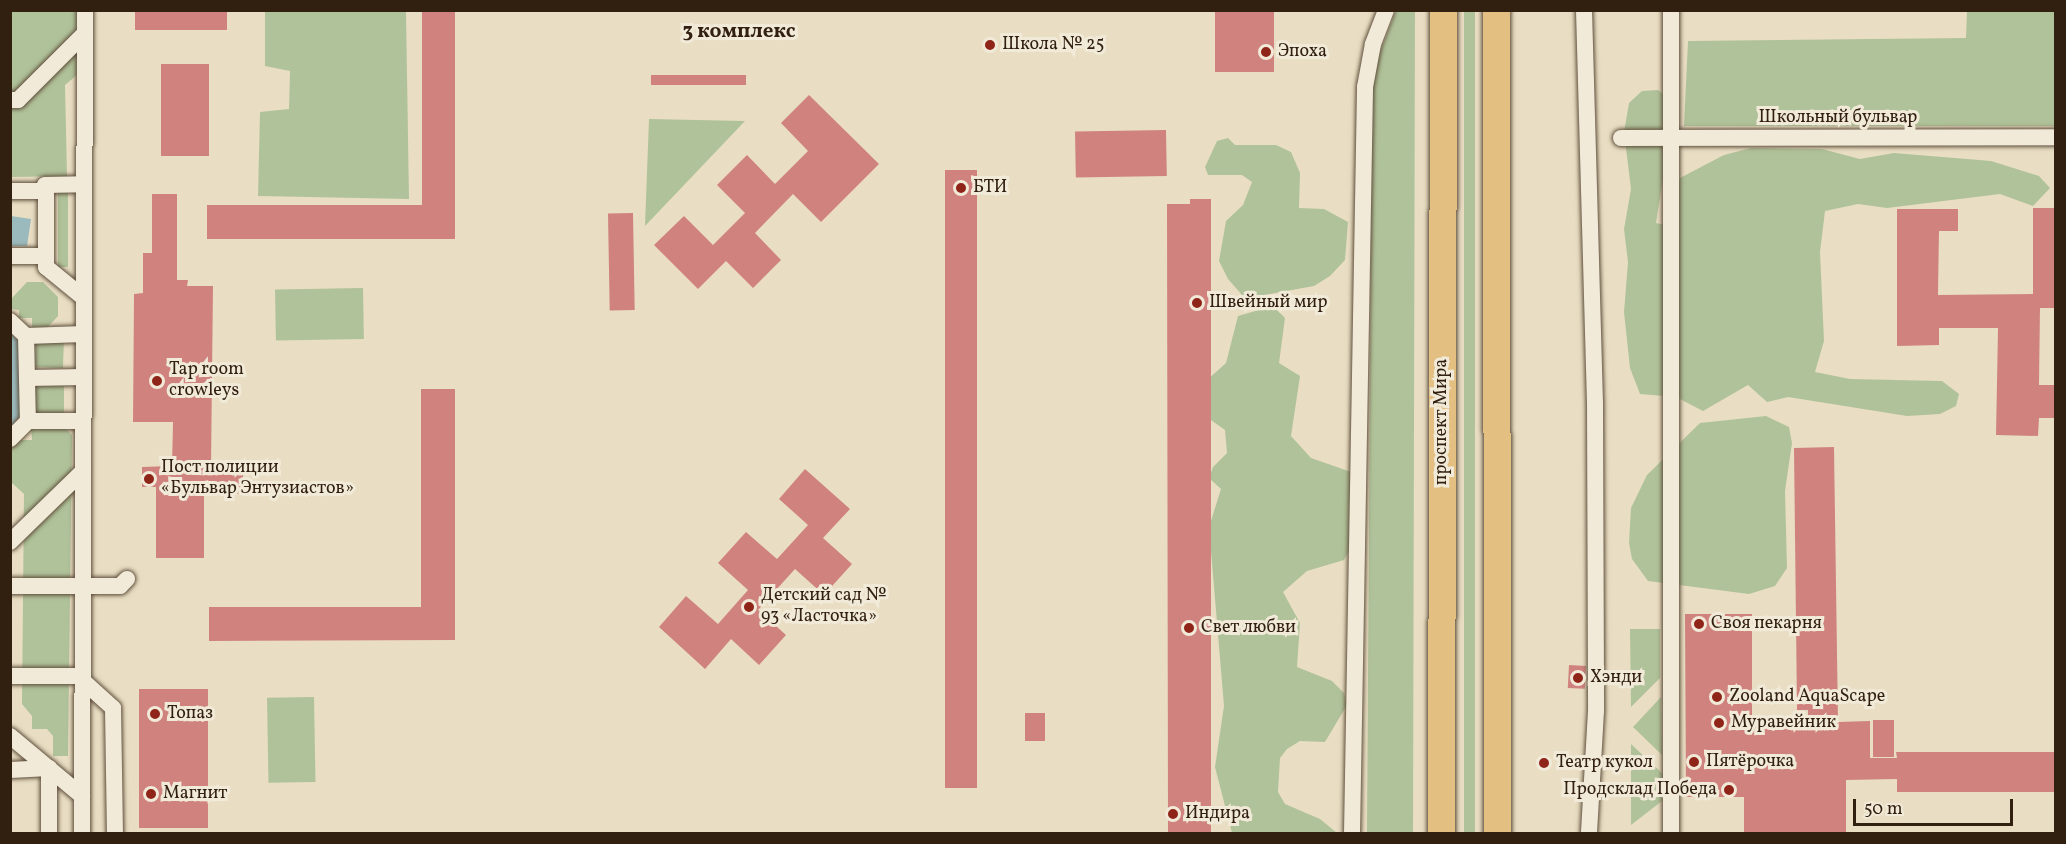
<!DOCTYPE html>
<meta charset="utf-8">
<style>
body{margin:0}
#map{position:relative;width:2066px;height:844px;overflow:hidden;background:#e9dec3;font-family:Vollkorn,serif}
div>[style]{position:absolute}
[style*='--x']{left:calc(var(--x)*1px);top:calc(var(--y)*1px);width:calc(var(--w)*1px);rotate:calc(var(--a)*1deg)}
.green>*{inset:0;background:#b0c299;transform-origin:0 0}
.water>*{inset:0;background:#9bbabd}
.building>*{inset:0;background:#d0837e;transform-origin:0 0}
.roads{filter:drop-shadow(0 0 2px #5f4f3c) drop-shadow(0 0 2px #5f4f3c)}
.street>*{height:16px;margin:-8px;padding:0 8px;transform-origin:8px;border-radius:8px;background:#f1ead8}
.primary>*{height:27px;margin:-13.5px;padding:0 13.5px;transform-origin:13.5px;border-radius:13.5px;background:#e4bf82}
.dots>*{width:16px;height:16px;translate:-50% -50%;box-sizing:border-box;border:3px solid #f1ead8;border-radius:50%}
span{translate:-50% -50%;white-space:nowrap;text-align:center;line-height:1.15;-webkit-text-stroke:6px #f1ead8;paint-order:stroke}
.poi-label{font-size:18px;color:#311f0f}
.left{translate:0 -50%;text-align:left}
.right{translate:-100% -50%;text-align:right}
.street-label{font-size:18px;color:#311f0f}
.quarter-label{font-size:21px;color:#311f0f;font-weight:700}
.frame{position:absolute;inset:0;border:12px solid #311f0f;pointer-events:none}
.scale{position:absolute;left:1853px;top:799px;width:160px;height:27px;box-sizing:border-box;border:3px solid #311f0f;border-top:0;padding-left:8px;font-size:18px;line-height:21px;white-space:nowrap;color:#311f0f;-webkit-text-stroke:4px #f1ead8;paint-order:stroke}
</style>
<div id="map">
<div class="green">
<div style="left:1475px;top:10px;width:823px;height:11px;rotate:90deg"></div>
<div style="clip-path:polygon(10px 11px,77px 11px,77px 75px,65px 85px,67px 176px,11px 177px)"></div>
<div style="clip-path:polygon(265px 11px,406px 11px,409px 199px,258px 196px,260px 112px,289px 109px,290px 71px,265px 66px)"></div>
<div style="clip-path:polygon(1396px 11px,1415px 11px,1413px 833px,1367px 833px,1372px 73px)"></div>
<div style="clip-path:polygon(1967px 11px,2055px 11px,2055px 126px,1684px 126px,1688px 41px,1966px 38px)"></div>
<div style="clip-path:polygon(1658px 90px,1663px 94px,1670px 134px,1656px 223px,1665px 225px,1670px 216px,1680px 178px,1724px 155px,1751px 148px,1822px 149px,1860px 159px,1894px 153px,1991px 161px,2039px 176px,2050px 188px,2033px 206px,2000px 194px,1887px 208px,1858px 204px,1825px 211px,1820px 252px,1824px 341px,1815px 372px,1850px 379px,1942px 381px,1959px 394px,1956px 406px,1940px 414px,1907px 416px,1788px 397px,1767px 402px,1748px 385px,1703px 411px,1676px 397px,1640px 394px,1630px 368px,1624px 312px,1628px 262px,1624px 229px,1631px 189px,1624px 132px,1629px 103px,1642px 91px)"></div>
<div style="clip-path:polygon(649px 119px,745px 121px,645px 226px)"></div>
<div style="clip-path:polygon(1228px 138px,1235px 145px,1276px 145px,1291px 152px,1300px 173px,1299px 208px,1324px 209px,1348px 222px,1345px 260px,1330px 276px,1314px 286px,1253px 297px,1242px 295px,1228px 279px,1219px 261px,1226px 221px,1243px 205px,1252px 182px,1242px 175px,1208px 175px,1205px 167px,1217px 141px)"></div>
<div style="left:58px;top:191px;width:10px;height:76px"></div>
<div style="clip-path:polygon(27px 282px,43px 282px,58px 297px,58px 316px,46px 329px,32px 328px,32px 318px,19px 318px,19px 310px,11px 309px,11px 299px)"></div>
<div style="left:363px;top:288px;width:51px;height:88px;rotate:89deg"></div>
<div style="clip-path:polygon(1273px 306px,1285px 318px,1279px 363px,1300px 376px,1291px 436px,1311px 458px,1351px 472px,1353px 544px,1344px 560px,1307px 571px,1283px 592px,1300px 623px,1297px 667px,1332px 681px,1344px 693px,1347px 705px,1325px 742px,1300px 741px,1287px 749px,1280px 758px,1278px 792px,1285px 804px,1320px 819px,1337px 833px,1232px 833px,1215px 767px,1224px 706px,1209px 527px,1221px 489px,1209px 478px,1213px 467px,1227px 453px,1225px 430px,1208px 418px,1206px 381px,1226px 363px,1238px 316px)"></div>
<div style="left:36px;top:338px;width:28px;height:29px;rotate:2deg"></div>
<div style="left:35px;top:386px;width:29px;height:29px"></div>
<div style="clip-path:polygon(1766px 416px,1789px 427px,1792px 443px,1785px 491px,1787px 568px,1775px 586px,1749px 594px,1648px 581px,1632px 559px,1629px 543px,1631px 508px,1647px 475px,1700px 423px)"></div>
<div style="clip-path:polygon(31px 426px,64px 426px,72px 435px,68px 756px,53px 756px,53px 736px,47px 729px,32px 729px,32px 716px,22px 704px,24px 494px,11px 482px,10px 447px,16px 440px,32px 440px)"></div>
<div style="clip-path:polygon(1630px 629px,1660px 629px,1660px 678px,1631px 707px)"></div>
<div style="left:314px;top:697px;width:85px;height:47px;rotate:89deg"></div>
<div style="clip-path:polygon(1661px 697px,1662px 755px,1633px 727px)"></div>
<div style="clip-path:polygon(1631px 744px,1663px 774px,1662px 801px,1631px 825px)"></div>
</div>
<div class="water">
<div style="clip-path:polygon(11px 216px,31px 219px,27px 246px,11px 246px)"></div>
<div style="clip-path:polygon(10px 333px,23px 345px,24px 413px,10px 427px)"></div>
</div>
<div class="building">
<div style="left:135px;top:10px;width:92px;height:20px"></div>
<div style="clip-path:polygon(422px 10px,455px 10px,455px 239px,207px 239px,207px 205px,422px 205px)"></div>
<div style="left:1215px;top:10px;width:59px;height:62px"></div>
<div style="left:161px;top:64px;width:48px;height:92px"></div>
<div style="left:746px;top:75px;width:10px;height:95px;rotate:90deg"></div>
<div style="clip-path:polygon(809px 95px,879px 164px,821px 222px,793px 194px,755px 233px,781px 260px,753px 288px,726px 261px,698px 289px,654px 245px,684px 216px,713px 245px,745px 213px,717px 185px,747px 155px,775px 184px,808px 151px,781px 123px)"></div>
<div style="left:1166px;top:130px;width:46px;height:91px;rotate:89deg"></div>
<div style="left:945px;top:170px;width:32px;height:618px"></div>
<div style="clip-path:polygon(152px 194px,177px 194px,177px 280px,188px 280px,187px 286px,213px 286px,211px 466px,204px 469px,243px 469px,243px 494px,204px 494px,204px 558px,156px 558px,156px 487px,142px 487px,142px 467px,172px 466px,173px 422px,133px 422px,134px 294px,143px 293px,143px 253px,152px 253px)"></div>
<div style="clip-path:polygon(1190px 199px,1211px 199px,1211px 834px,1168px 834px,1167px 204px,1190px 204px)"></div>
<div style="clip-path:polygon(2033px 208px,2056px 208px,2056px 308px,2040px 308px,2039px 385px,2056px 385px,2056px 418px,2039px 418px,2038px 436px,1996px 435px,1998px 328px,1939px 328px,1939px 345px,1897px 346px,1897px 209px,1958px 209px,1958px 231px,1939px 231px,1938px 295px,2033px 294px)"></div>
<div style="left:633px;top:213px;width:97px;height:25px;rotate:89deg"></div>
<div style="clip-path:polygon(421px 389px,455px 389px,455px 640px,209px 641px,209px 607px,421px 607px)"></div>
<div style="clip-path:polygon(1834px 447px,1838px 722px,1870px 721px,1870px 758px,1897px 758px,1896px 752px,2056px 752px,2056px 792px,1897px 792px,1897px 779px,1846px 780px,1846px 834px,1744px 834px,1744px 797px,1686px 797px,1685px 614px,1752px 614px,1752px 723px,1808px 724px,1808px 710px,1797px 710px,1794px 448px)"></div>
<div style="clip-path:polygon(805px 469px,850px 509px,823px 538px,852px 564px,824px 595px,795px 569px,758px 610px,786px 635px,759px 665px,731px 639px,705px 669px,659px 627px,686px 596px,718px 624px,748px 590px,718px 563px,746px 532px,777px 559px,808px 525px,779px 499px)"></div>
<div style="left:1569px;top:665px;width:17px;height:23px;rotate:3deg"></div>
<div style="left:208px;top:689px;width:139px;height:69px;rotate:90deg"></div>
<div style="left:1025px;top:713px;width:20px;height:28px"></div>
<div style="left:1873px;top:720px;width:21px;height:37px"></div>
</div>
<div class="roads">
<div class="street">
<div style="--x:1584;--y:10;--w:393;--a:88.4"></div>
<div style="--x:1595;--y:403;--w:308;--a:89.8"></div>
<div style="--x:1596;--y:711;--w:123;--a:93.3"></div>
<div style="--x:10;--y:100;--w:8;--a:0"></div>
<div style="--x:18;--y:100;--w:95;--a:-45"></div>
<div style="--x:1621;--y:138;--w:435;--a:-0.1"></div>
<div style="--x:10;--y:191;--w:36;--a:0"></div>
<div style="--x:46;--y:191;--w:65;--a:90"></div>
<div style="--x:46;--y:256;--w:36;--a:180"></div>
<div style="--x:46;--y:191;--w:6;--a:-99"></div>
<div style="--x:45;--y:185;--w:39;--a:-1"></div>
<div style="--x:46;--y:256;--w:11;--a:90"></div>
<div style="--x:46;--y:267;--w:49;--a:39.2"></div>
<div style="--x:10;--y:321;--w:22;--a:43"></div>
<div style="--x:26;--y:336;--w:85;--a:88.7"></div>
<div style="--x:26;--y:336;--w:58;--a:-2"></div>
<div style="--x:27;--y:378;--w:57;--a:-1"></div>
<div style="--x:10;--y:439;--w:25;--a:-45"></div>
<div style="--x:28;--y:421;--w:55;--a:0"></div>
<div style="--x:10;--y:542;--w:102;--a:-44.2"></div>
<div style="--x:10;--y:586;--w:110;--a:0"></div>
<div style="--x:120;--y:586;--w:10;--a:-45"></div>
<div style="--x:10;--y:676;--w:72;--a:0"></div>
<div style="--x:82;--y:680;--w:42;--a:42.1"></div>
<div style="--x:113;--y:708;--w:126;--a:89.1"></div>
<div style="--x:10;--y:736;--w:94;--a:39.8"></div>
<div style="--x:10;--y:770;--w:39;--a:-3"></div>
<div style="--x:49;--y:768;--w:66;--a:90"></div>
<div style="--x:82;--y:834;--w:824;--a:-89.79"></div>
<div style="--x:1352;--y:834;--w:747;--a:-89"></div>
<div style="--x:1365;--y:87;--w:44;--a:-79.5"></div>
<div style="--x:1373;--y:44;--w:36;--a:-69"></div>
<div style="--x:1671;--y:834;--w:824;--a:-90"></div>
</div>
<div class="primary">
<div style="--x:1496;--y:10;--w:824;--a:89.93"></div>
<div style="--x:1441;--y:834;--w:824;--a:-89.86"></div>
</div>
</div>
<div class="dots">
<div style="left:990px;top:45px;background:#8f2418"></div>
<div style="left:1266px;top:52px;background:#8f2418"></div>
<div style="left:961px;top:188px;background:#8f2418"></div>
<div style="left:1197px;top:303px;background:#8f2418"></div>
<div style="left:157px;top:381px;background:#8f2418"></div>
<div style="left:149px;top:479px;background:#8f2418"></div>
<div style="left:749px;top:607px;background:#8f2418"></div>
<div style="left:1699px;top:624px;background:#8f2418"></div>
<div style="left:1189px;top:628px;background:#8f2418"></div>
<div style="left:1578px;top:678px;background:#8f2418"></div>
<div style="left:1717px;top:697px;background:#8f2418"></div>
<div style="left:155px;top:714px;background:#8f2418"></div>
<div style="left:1719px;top:723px;background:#8f2418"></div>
<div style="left:1694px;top:762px;background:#8f2418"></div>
<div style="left:1544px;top:763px;background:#8f2418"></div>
<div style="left:1729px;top:790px;background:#8f2418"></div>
<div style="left:151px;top:794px;background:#8f2418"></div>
<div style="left:1173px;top:814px;background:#8f2418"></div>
</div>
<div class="poi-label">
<span class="left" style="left:1002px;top:45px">Школа № 25</span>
<span class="left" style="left:1278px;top:52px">Эпоха</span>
<span class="left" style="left:973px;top:188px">БТИ</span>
<span class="left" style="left:1209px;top:303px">Швейный мир</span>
<span class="left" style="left:169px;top:381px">Tap room<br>сrowleys</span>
<span class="left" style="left:161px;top:479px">Пост полиции<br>«Бульвар Энтузиастов»</span>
<span class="left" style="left:761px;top:607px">Детский сад №<br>93 «Ласточка»</span>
<span class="left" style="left:1711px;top:624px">Своя пекарня</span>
<span class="left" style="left:1201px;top:628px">Свет любви</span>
<span class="left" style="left:1590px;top:678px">Хэнди</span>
<span class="left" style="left:1729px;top:697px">Zooland AquaScape</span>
<span class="left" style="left:167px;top:714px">Топаз</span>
<span class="left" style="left:1731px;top:723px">Муравейник</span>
<span class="left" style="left:1706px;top:762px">Пятёрочка</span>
<span class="left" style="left:1556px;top:763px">Театр кукол</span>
<span class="right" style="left:1717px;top:790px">Продсклад Победа</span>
<span class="left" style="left:163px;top:794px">Магнит</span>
<span class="left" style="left:1185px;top:814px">Индира</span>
</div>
<div class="street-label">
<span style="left:1838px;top:118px">Школьный бульвар</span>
<span style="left:1442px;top:422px;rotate:-90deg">проспект Мира</span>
</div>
<div class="quarter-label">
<span style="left:739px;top:32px">3 комплекс</span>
</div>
<div class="frame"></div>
<div class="scale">50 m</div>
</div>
